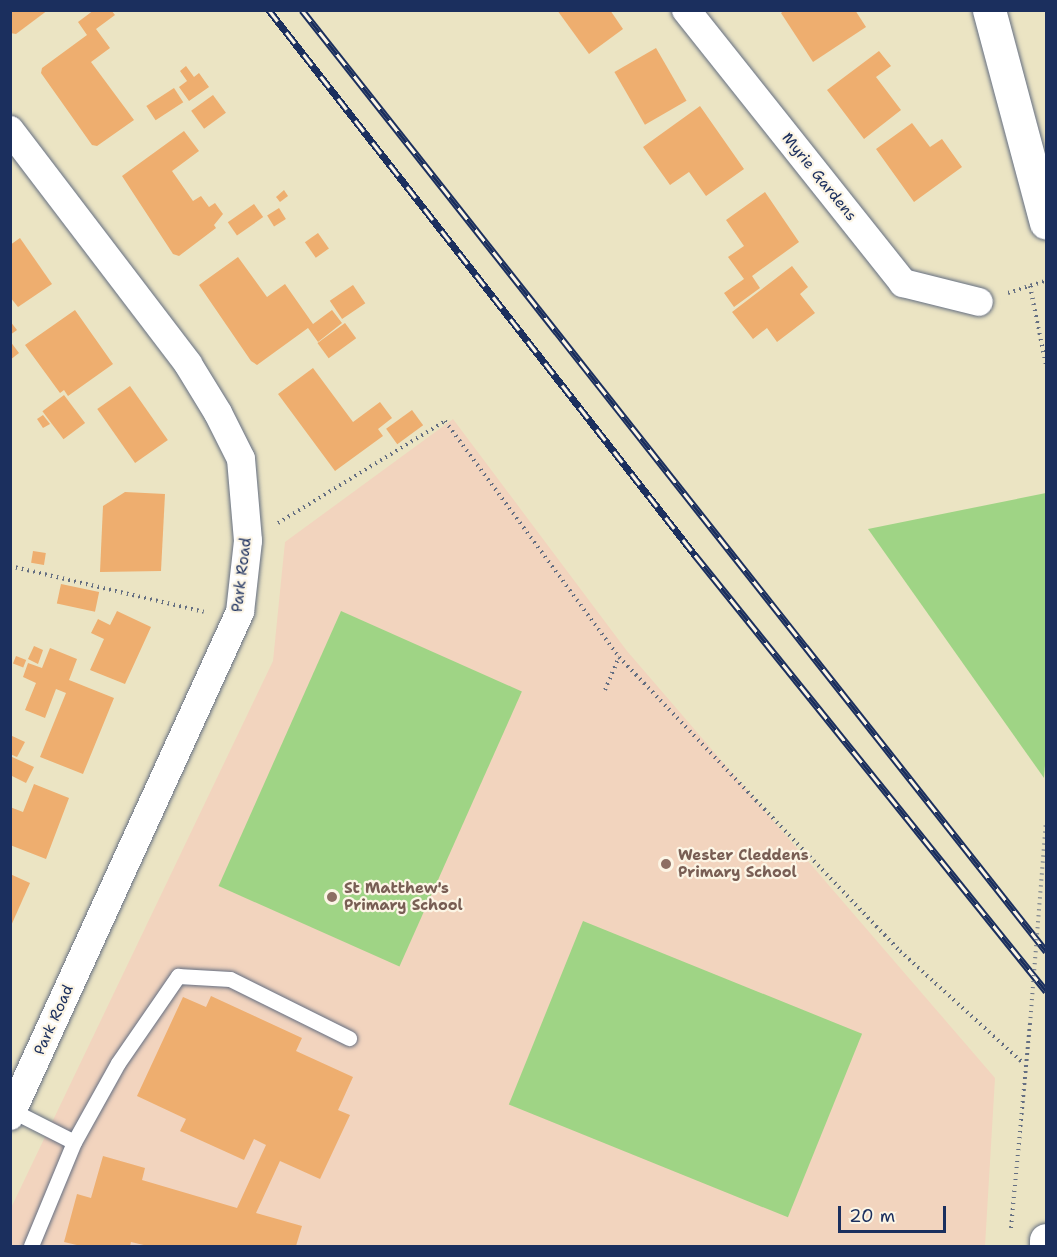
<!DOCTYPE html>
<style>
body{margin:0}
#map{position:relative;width:1057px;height:1257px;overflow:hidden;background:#ebe4c3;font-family:"Shantell Sans",sans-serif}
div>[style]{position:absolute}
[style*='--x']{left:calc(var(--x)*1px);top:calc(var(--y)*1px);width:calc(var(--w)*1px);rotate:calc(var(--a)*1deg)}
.built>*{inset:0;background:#f2d4be}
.green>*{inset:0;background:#9fd485;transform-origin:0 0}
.building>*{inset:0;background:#eeae6f;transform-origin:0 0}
.path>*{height:4px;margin-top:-2px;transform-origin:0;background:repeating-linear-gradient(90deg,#646e81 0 1.5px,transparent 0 6px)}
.roads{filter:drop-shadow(0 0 2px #646e81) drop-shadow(0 0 2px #646e81)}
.service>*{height:15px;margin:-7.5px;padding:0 7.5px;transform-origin:7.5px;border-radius:7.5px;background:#fff}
.minor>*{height:28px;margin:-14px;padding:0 14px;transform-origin:14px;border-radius:14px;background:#fff}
.tertiary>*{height:33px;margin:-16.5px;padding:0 16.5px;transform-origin:16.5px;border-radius:16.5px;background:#fff}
.rail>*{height:7px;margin-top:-3.5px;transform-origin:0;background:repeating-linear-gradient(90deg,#fcf5e5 0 14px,#1b2f5e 0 28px);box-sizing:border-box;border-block:2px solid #1b2f5e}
.path-bridge>*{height:4px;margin-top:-2px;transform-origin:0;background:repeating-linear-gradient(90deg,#646e81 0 1.5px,transparent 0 6px)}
.dots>*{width:16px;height:16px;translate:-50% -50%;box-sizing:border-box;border:3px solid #fcf5e5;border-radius:50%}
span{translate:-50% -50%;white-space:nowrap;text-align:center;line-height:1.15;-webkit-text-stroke:4.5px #fcf5e5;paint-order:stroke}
.street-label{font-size:15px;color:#1b2f5e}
.education-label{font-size:15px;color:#785e54;font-weight:700}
.left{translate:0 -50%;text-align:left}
.frame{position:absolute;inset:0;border:12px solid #1b2f5e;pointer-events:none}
.scale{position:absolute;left:838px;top:1206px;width:108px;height:27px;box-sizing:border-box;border:3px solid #1b2f5e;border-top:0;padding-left:8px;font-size:18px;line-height:21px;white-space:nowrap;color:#1b2f5e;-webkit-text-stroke:4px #fcf5e5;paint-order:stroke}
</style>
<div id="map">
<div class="built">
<div style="clip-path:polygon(453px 419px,627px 651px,995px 1078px,985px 1246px,11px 1246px,10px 1210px,273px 661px,285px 542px)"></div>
</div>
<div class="green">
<div style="clip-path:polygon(1046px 493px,1046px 752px,1044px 778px,868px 529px)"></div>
<div style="left:341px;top:611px;width:198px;height:301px;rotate:24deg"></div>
<div style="left:583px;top:921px;width:301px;height:198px;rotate:22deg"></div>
</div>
<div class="building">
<div style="clip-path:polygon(10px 10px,48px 10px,16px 34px,10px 33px)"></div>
<div style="clip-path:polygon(94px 10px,111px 10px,115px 15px,96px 29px,110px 48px,91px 62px,134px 120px,97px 146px,92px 145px,41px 73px,42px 68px,87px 35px,78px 22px)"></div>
<div style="clip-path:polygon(557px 10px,610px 10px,623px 29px,589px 54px)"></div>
<div style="clip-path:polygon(785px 10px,855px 10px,866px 27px,813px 62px,781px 13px)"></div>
<div style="left:656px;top:48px;width:61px;height:48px;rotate:60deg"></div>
<div style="clip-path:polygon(879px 51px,891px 66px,876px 77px,901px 110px,864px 139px,827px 90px)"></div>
<div style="clip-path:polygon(186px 66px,194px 77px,199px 73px,209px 87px,189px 101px,179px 87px,187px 81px,180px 71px)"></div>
<div style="left:174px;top:88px;width:17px;height:33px;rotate:57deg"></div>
<div style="left:213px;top:95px;width:22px;height:27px;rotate:54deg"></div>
<div style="clip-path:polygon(700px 106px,744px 169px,706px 196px,689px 172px,670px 185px,643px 147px)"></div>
<div style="clip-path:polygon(912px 123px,930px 147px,942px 139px,962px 167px,914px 202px,876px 149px)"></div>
<div style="clip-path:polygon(184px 131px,199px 151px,172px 171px,193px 201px,201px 196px,209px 207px,215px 203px,223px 214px,214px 225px,216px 228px,179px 256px,173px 254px,122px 176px)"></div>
<div style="clip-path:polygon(284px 190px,288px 196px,280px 202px,276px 197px)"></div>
<div style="clip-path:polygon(765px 192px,799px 242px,752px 276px,760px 288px,734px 307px,724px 293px,744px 279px,728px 257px,744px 246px,726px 220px)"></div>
<div style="left:254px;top:204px;width:16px;height:32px;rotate:55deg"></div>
<div style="left:279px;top:208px;width:13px;height:14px;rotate:58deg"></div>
<div style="left:318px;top:233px;width:19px;height:16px;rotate:55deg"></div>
<div style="clip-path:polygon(20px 238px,52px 284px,18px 307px,10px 297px,10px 245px)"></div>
<div style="clip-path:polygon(238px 257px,267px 297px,285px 284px,313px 324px,332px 310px,342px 323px,318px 342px,308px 328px,257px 365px,251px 361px,199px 285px)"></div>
<div style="clip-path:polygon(792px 266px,808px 287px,800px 294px,815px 313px,777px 342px,767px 328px,753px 339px,732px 312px)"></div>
<div style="left:353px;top:285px;width:22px;height:28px;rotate:56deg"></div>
<div style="clip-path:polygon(75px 310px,113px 364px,68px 396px,64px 390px,60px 393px,25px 345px)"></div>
<div style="clip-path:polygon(10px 321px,17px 330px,10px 335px)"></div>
<div style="left:345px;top:323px;width:19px;height:34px;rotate:54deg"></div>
<div style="clip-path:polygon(10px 341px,19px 353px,10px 360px)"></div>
<div style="clip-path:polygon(313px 368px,353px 422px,380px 402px,392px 418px,378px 429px,383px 436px,335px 471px,278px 394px)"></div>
<div style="left:130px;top:386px;width:66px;height:40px;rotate:55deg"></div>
<div style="left:64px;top:395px;width:35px;height:27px;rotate:53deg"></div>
<div style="left:412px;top:410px;width:19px;height:32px;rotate:54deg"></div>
<div style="clip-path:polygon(43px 415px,50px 424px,43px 428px,37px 419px)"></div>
<div style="clip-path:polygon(125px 492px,165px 494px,161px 571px,100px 572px,103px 506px)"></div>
<div style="left:33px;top:551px;width:13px;height:12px;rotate:9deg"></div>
<div style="left:61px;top:584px;width:39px;height:20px;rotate:12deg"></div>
<div style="clip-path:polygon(117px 611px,151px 627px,125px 684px,90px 670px,104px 639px,91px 633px,98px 619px,110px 625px)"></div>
<div style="clip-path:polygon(34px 646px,43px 650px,38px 664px,28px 659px)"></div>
<div style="clip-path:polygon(50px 648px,77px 659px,69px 680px,114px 698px,83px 774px,40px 757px,66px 693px,56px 689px,45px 718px,25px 710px,36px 683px,23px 677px,28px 663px,42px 668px)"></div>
<div style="left:16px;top:656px;width:11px;height:8px;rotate:22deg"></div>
<div style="clip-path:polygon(10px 735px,25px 742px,17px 757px,10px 754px)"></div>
<div style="clip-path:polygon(10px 756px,34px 767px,26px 783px,10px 775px)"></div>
<div style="clip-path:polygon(34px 784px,69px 798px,46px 859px,10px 845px,10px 807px,23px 812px)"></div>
<div style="clip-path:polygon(10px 874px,30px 883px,10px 928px)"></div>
<div style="clip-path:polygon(211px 996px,302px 1038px,296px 1051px,353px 1077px,338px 1110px,350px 1115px,320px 1179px,280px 1161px,256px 1213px,302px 1226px,296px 1246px,148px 1246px,131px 1242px,130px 1246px,81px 1246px,64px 1242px,77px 1194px,91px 1198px,103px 1156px,145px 1168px,142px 1180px,237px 1208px,266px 1145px,254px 1139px,244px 1160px,180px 1131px,186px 1119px,137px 1096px,183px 997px,206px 1007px)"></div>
</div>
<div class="path">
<div style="--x:1030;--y:286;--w:81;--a:78.6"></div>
<div style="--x:1008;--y:293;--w:40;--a:-18"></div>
<div style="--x:278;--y:523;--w:196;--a:-31.4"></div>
<div style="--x:445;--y:421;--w:293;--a:53.6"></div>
<div style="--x:619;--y:657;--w:407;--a:46.3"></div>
<div style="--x:900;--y:951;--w:168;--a:42.3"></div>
<div style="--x:10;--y:566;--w:199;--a:13.3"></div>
<div style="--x:605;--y:690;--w:36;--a:-67"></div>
<div style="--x:1011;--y:1228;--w:205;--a:-84.7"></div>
</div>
<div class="roads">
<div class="service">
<div style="--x:13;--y:1111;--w:68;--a:26.9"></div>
<div style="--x:74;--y:1142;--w:113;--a:112.5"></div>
<div style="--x:74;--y:1142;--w:90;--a:-60.9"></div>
<div style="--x:118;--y:1063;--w:106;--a:-55.4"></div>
<div style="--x:178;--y:976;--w:52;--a:3.3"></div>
<div style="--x:230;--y:979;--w:133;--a:26.4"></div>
</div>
<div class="minor">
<div style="--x:686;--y:10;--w:349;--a:51.5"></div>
<div style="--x:903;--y:283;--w:78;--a:14"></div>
<div style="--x:10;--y:130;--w:294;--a:52.7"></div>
<div style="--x:188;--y:364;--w:57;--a:58.5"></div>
<div style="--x:218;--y:413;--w:51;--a:63.4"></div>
<div style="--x:241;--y:459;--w:82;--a:85.1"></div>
<div style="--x:248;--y:541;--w:71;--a:96.4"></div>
<div style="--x:240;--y:612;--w:554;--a:114.53"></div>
</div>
<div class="tertiary">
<div style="--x:989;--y:10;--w:220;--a:75"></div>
<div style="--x:1046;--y:1246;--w:6;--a:-90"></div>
</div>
</div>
<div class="rail">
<div style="--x:269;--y:10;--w:692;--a:51.99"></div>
<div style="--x:695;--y:555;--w:560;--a:51.16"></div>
<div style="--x:302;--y:10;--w:1200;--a:51.67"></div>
</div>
<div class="path-bridge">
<div style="--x:1030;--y:1024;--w:203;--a:-85.5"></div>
</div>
<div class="dots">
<div style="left:666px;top:864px;background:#8d6e63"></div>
<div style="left:332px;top:897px;background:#8d6e63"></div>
</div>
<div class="street-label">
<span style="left:819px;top:177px;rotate:51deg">Myrie Gardens</span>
<span style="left:242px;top:575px;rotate:-83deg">Park Road</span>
<span style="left:54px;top:1020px;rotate:-66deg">Park Road</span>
</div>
<div class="education-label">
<span class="left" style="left:678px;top:864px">Wester Cleddens<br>Primary School</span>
<span class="left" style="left:344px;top:897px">St Matthew's<br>Primary School</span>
</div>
<div class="frame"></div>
<div class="scale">20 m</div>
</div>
